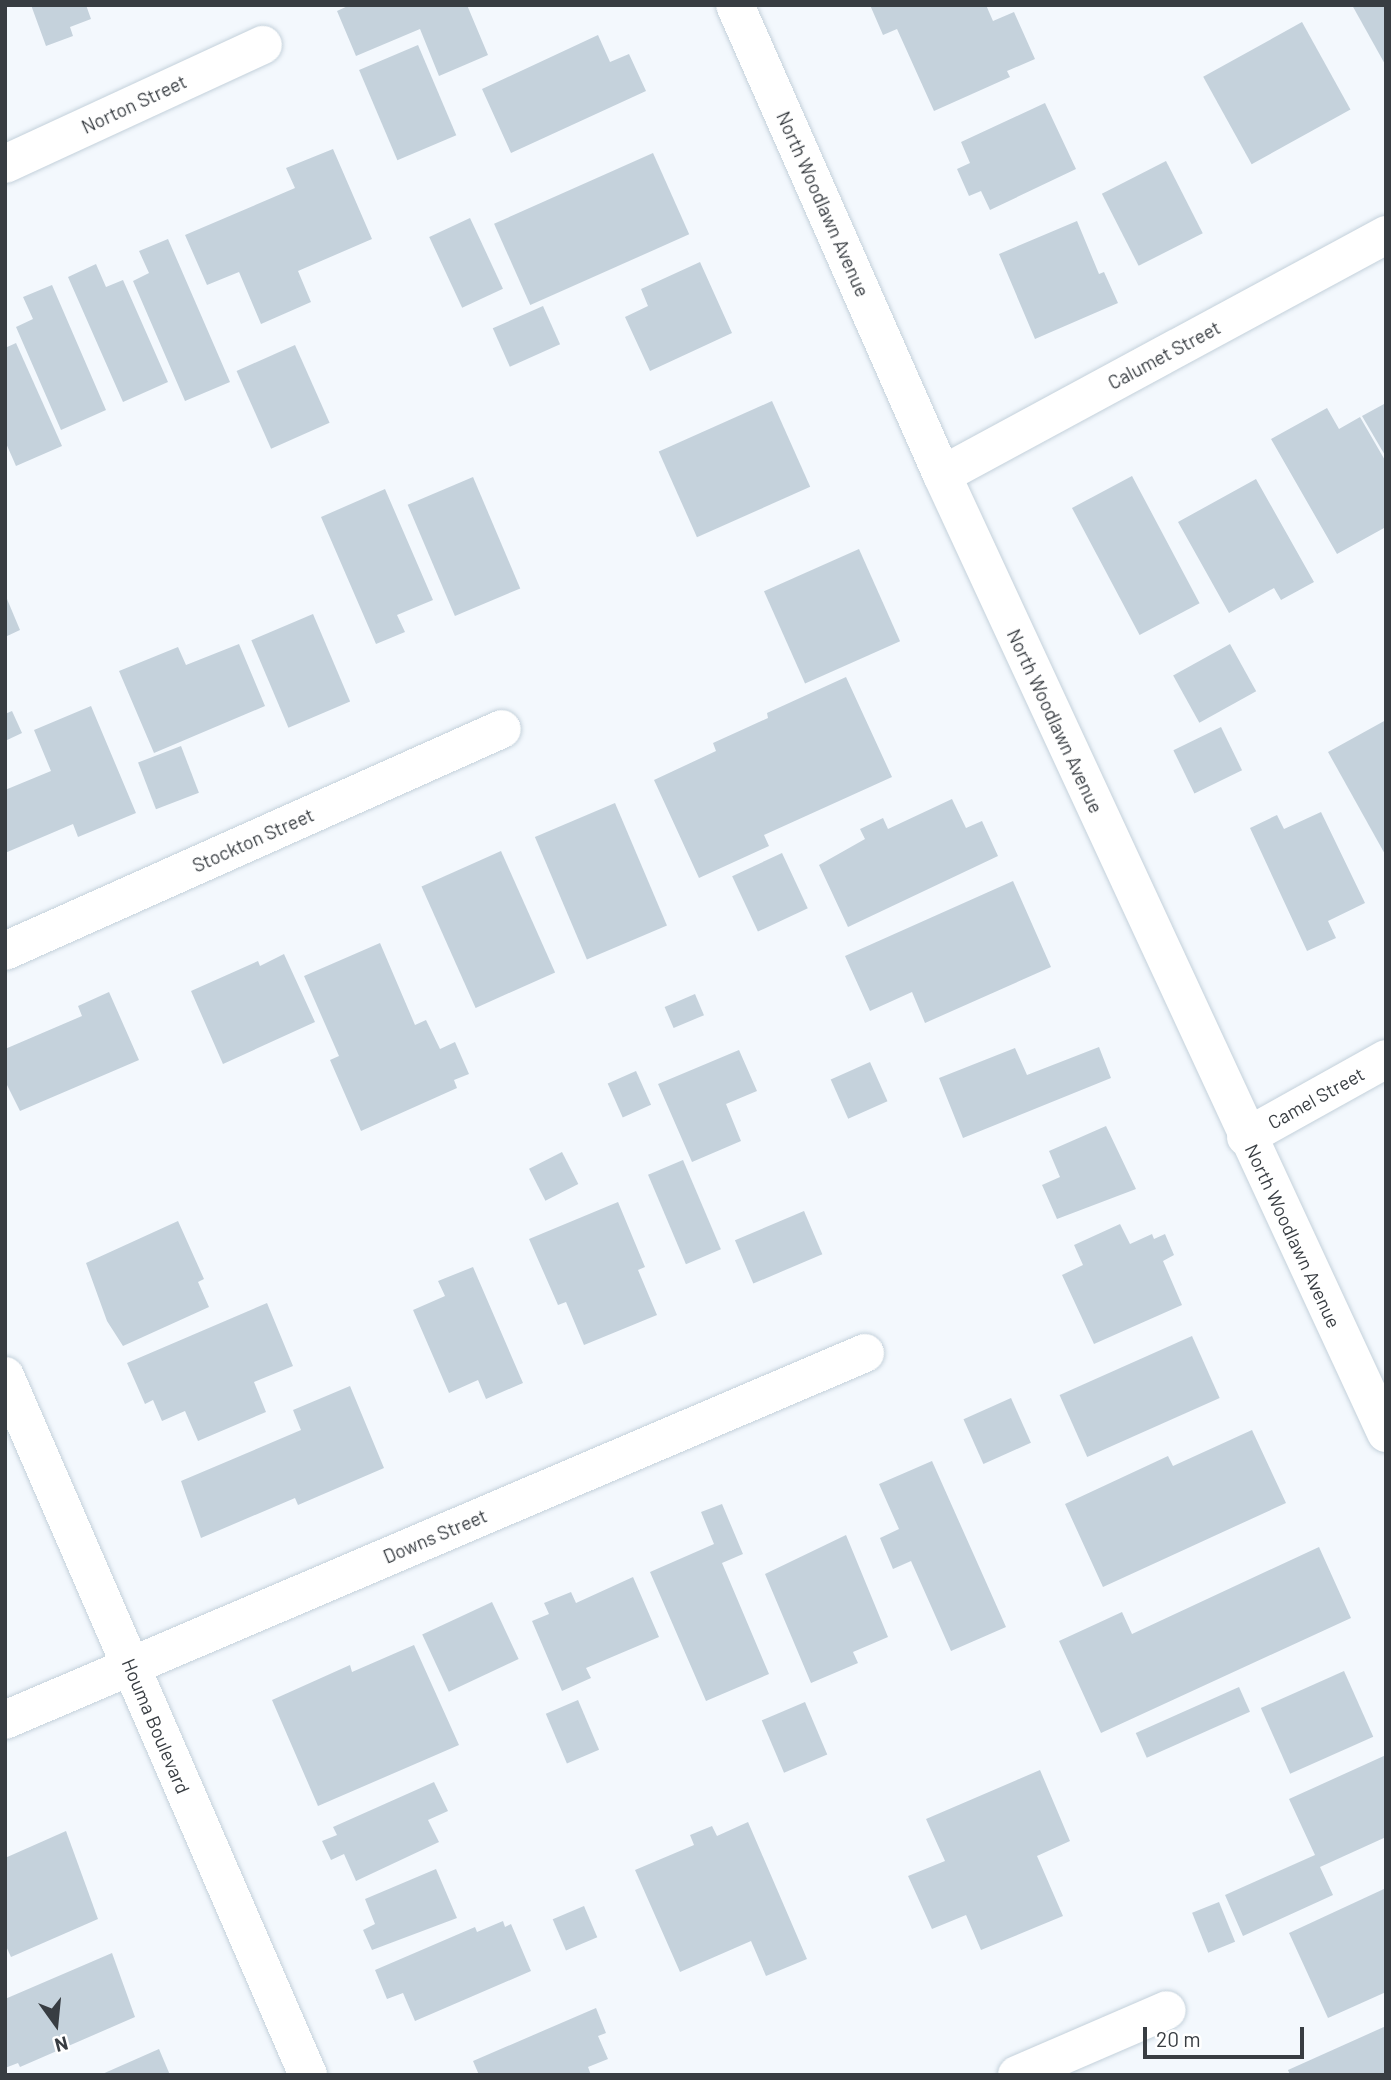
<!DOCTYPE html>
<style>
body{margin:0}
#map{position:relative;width:1391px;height:2080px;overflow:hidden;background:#f3f8fd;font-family:Barlow,sans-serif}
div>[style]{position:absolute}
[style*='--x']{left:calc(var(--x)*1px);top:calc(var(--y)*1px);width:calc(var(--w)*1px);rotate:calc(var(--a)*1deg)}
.building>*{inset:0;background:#c5d2dc;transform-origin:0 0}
.roads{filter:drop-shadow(0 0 2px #c4d1db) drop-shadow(0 0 2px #c4d1db)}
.street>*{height:38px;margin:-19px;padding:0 19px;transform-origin:19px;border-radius:19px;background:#fff}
span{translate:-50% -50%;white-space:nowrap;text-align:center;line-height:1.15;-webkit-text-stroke:5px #fff;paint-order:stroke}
.street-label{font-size:19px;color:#383d42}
.frame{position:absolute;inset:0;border:7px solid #383d42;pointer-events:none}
.north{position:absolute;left:21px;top:1989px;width:70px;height:70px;-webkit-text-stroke:5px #fff;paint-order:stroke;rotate:165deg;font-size:19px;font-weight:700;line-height:28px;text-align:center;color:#383d42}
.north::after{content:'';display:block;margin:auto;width:24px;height:32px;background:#383d42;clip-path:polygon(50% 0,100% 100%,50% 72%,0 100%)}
.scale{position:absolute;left:1143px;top:2027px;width:161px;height:32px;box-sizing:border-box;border:4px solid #383d42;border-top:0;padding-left:9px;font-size:21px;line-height:24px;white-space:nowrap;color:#383d42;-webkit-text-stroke:5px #fff;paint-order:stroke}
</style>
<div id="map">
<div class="building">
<div style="clip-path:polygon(31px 5px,86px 5px,91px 19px,70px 27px,73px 36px,46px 46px)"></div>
<div style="clip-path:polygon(350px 5px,467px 5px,488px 55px,439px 76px,420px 29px,356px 56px,337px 11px)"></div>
<div style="clip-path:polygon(870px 5px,986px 5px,993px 21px,1014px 12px,1035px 59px,1007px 71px,1010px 77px,934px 111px,897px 29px,883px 35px)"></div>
<div style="clip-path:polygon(1352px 5px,1386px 5px,1386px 66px)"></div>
<div style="left:1302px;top:22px;width:100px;height:113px;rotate:61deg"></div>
<div style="clip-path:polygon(598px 35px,610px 62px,629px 54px,646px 91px,511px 153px,482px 89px)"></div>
<div style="left:418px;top:45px;width:98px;height:64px;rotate:67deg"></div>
<div style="clip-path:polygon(1045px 103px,1076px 169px,990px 210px,981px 191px,969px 196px,957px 169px,970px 163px,961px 142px)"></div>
<div style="clip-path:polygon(333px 149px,372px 239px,298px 271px,311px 302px,261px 324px,239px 272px,207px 285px,185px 235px,295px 188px,286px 168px)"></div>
<div style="left:653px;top:153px;width:89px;height:174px;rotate:66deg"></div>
<div style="left:1166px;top:161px;width:81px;height:72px;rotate:63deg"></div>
<div style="left:470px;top:218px;width:78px;height:45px;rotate:65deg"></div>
<div style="clip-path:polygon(1077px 221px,1099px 274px,1104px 272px,1118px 303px,1035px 339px,999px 254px)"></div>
<div style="clip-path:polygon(168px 239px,230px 382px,185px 401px,133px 281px,149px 273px,139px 251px)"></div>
<div style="clip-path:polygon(700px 262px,732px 333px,650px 371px,625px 317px,648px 306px,641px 289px)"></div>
<div style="clip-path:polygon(96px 264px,106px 287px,123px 280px,168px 382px,123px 402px,68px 277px)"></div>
<div style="clip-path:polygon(52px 285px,106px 410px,61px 430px,16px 327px,33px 319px,23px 297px)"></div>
<div style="left:543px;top:306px;width:42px;height:55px;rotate:66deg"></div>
<div style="clip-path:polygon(16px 343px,62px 446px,16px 466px,5px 441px,5px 348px)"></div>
<div style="left:295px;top:345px;width:85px;height:64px;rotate:66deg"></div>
<div style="left:772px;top:401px;width:94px;height:124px;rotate:66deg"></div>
<div style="clip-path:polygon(1384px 404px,1386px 406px,1386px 457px,1362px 416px)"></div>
<div style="clip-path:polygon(1327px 408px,1339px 429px,1360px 417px,1386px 462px,1386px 531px,1384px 528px,1337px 554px,1271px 439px)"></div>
<div style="left:1132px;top:476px;width:144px;height:68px;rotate:62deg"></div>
<div style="left:473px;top:477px;width:121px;height:71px;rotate:67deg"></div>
<div style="clip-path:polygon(1256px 479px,1314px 582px,1281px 600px,1274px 588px,1229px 613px,1178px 522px)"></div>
<div style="clip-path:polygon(385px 489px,433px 600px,397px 615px,405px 632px,376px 644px,321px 517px)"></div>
<div style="left:859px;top:549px;width:101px;height:104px;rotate:66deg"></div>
<div style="clip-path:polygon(7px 599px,20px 630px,5px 637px,5px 600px)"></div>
<div style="left:313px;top:614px;width:95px;height:67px;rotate:67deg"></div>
<div style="clip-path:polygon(239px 644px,265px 706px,154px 753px,119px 671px,178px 647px,186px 665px)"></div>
<div style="left:1230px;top:644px;width:54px;height:65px;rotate:61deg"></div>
<div style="clip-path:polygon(846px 677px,892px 777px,764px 835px,769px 846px,699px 878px,654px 780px,716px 751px,713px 743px,768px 718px,767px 713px)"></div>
<div style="clip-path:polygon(91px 706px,136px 813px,78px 837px,73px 824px,5px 853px,5px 790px,51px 771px,34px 730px)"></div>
<div style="clip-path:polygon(12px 711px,22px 733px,5px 741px,5px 714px)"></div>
<div style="clip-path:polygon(1386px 720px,1386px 856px,1328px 752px)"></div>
<div style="left:1221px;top:727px;width:48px;height:53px;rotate:64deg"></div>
<div style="left:181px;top:746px;width:50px;height:46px;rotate:69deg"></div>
<div style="clip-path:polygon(952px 799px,966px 828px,982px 821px,998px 856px,848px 927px,819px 865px,865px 839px,860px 829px,883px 818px,888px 829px)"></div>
<div style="left:615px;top:803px;width:133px;height:87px;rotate:67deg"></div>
<div style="clip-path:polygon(1321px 812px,1365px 903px,1328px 921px,1336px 938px,1307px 951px,1250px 828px,1277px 815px,1284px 829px)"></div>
<div style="left:501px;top:851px;width:133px;height:87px;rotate:66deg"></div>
<div style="left:782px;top:853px;width:61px;height:55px;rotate:65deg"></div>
<div style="clip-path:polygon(1013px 881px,1051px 967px,925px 1023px,912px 992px,870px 1011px,845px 956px)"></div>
<div style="clip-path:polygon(380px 943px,415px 1025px,426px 1020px,440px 1049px,455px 1042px,469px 1074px,454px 1080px,457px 1088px,361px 1131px,330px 1060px,339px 1056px,304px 976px)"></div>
<div style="clip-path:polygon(284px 954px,315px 1022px,223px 1064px,191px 991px,258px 961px,260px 966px)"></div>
<div style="clip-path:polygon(109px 992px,139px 1060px,20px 1111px,5px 1081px,5px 1049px,82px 1016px,78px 1006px)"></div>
<div style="left:695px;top:994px;width:23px;height:33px;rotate:67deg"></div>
<div style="clip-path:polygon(1099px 1047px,1111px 1078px,963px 1138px,939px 1078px,1015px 1048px,1027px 1075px)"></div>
<div style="clip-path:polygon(739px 1050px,757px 1091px,726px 1104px,741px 1141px,692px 1162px,658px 1084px)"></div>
<div style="left:870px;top:1062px;width:43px;height:43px;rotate:66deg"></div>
<div style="left:636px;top:1071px;width:37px;height:31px;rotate:66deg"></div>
<div style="clip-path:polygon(1106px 1126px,1136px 1189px,1057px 1219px,1042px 1185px,1060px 1177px,1049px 1151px)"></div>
<div style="left:562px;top:1152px;width:36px;height:37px;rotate:63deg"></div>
<div style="left:683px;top:1160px;width:97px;height:38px;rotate:67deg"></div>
<div style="clip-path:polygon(618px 1202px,645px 1267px,638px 1270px,657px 1315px,584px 1345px,566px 1302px,558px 1305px,529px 1239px)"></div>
<div style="left:804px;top:1211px;width:47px;height:75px;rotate:67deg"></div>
<div style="clip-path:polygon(178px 1221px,204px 1279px,198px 1282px,209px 1307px,123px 1346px,107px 1321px,86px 1263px)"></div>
<div style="clip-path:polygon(1120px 1224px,1130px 1244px,1152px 1234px,1154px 1239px,1165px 1234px,1174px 1255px,1163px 1261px,1182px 1305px,1094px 1344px,1062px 1275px,1083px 1265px,1074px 1245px)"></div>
<div style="clip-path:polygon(473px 1267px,523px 1383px,486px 1399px,478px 1380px,449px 1393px,413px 1310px,445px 1296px,438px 1281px)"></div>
<div style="clip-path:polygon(267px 1303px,293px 1366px,254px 1382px,266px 1412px,198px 1441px,185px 1411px,162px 1421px,153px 1400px,145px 1404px,127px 1363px)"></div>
<div style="left:1192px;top:1336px;width:68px;height:145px;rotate:66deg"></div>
<div style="clip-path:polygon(350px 1386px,384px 1468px,298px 1505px,295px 1498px,201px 1538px,181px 1481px,301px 1430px,293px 1410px)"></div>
<div style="left:1011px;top:1398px;width:49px;height:52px;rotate:66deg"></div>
<div style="clip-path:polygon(1252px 1430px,1286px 1503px,1103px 1587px,1065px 1504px,1168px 1456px,1173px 1466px)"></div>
<div style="clip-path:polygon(932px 1461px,1006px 1627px,951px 1651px,911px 1561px,893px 1569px,880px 1538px,899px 1529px,879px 1484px)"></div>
<div style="clip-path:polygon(722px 1504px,743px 1554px,722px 1563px,769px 1674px,706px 1701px,650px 1572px,714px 1544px,701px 1512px)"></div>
<div style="clip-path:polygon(846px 1535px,888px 1637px,853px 1652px,858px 1663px,811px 1683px,765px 1574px)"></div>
<div style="clip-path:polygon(1319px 1547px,1351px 1618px,1101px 1733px,1059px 1641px,1122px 1612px,1132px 1634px)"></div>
<div style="clip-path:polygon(633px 1577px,659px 1637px,586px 1668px,591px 1678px,562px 1691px,532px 1621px,549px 1614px,544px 1603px,571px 1592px,576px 1603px)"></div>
<div style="left:492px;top:1602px;width:63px;height:77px;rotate:65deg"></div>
<div style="clip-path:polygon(414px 1645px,459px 1745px,318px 1806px,272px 1700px,350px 1665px,352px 1672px)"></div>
<div style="left:1344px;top:1671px;width:72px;height:91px;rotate:66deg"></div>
<div style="left:1239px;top:1687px;width:27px;height:113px;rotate:66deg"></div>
<div style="left:578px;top:1700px;width:54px;height:35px;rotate:67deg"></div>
<div style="left:805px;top:1702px;width:57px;height:47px;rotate:67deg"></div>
<div style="clip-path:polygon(1386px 1755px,1386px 1837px,1320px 1867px,1333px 1895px,1243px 1936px,1225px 1895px,1315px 1855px,1289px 1799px)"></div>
<div style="clip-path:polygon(1040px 1770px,1070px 1841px,1037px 1856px,1063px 1916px,981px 1950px,966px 1915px,932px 1929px,908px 1876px,945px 1861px,926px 1819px)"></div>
<div style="clip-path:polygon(434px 1782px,448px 1811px,428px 1820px,439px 1842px,356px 1881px,344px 1854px,331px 1860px,322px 1841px,337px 1835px,333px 1827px)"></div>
<div style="clip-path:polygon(748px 1822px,807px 1959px,766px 1976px,751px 1941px,680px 1972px,635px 1870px,694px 1845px,690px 1835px,712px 1826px,717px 1836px)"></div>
<div style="clip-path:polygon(66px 1831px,98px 1919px,11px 1957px,5px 1944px,5px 1858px)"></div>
<div style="clip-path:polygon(436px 1869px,457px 1918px,372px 1950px,363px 1930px,375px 1924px,365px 1899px)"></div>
<div style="clip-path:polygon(1386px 1888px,1386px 1992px,1328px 2018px,1289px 1933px)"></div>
<div style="left:1219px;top:1902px;width:43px;height:29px;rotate:68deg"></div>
<div style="left:584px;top:1906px;width:34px;height:34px;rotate:67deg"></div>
<div style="clip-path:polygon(503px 1921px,505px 1927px,511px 1924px,531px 1971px,415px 2021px,403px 1993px,387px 1999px,375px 1970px,475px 1927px,477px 1932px)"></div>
<div style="clip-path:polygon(112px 1953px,135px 2017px,20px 2067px,18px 2063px,5px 2068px,5px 1999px)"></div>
<div style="clip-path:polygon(596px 2008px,606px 2033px,598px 2036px,608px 2059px,588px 2067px,591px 2075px,479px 2075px,473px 2061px)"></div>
<div style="clip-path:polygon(1386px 2026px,1386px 2075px,1290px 2075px,1288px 2070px)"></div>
<div style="clip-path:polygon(159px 2049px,170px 2075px,100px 2075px)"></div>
</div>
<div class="roads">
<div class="street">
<div style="--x:735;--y:5;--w:514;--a:66.23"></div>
<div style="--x:942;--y:475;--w:1056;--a:65.13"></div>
<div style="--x:5;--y:164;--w:284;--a:-24.8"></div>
<div style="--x:942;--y:475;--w:505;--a:-28.39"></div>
<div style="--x:5;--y:951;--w:544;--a:-24.07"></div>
<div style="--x:1246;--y:1137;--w:160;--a:-29.1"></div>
<div style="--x:5;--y:1376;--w:762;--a:66.56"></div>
<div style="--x:5;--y:1720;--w:935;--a:-23.11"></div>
<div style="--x:1017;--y:2075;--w:163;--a:-23.4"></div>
</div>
</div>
<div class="street-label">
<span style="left:134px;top:104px;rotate:-25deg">Norton Street</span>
<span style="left:823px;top:204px;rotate:66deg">North Woodlawn Avenue</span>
<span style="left:1164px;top:355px;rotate:-28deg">Calumet Street</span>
<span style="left:1055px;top:721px;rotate:65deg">North Woodlawn Avenue</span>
<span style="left:253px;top:840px;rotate:-24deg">Stockton Street</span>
<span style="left:1316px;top:1098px;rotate:-29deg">Camel Street</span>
<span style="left:1293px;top:1236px;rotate:65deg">North Woodlawn Avenue</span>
<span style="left:435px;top:1536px;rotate:-23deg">Downs Street</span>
<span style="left:156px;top:1726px;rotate:67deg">Houma Boulevard</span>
</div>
<div class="frame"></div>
<div class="north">N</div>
<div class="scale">20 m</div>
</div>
